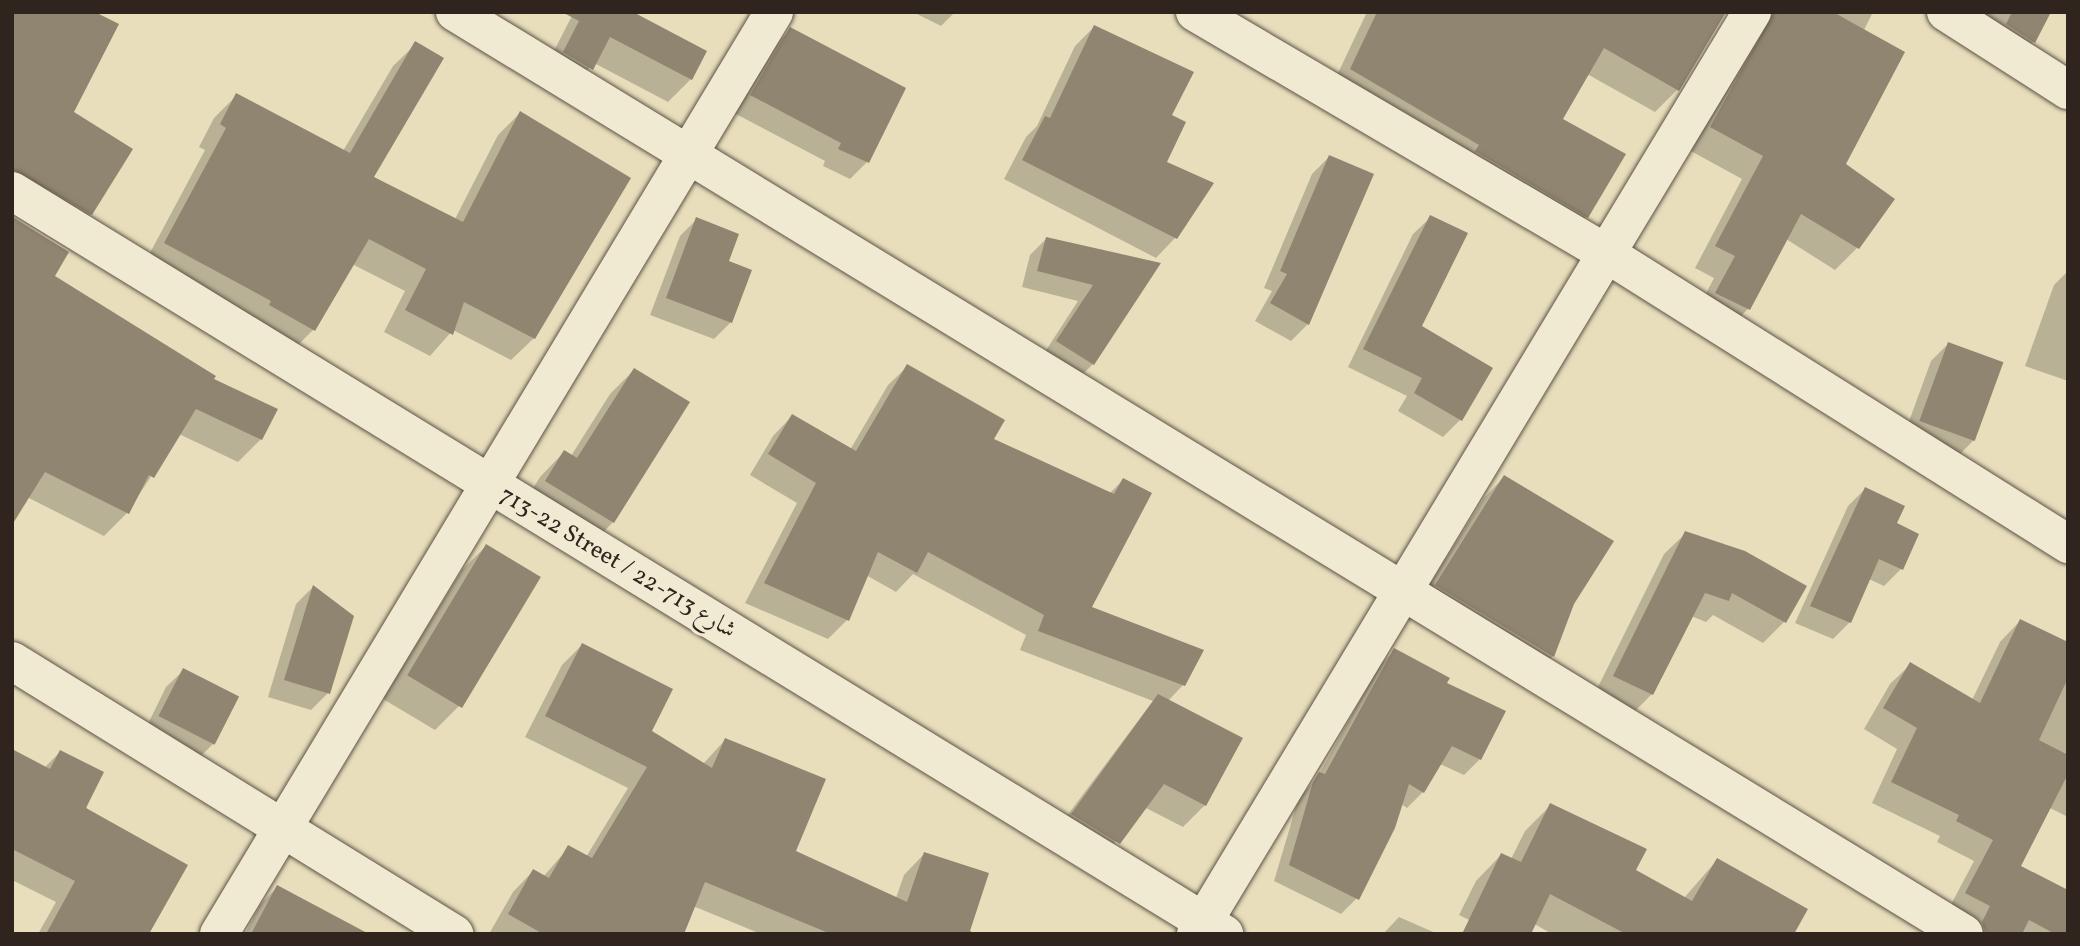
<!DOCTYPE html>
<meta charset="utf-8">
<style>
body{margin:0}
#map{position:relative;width:2080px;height:946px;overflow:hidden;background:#e8debc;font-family:Vollkorn,Amiri,serif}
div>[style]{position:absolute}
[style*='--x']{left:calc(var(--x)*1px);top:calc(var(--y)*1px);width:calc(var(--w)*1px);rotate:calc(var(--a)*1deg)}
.shadow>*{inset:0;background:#0003}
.building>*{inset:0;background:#908570;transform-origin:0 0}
.roads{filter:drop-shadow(0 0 2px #5e5346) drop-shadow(0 0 2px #5e5346)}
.minor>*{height:38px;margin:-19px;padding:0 19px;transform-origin:19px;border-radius:19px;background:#f0ead3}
span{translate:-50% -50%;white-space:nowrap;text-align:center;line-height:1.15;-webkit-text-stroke:6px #f0ead3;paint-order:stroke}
.street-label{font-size:24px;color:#30251e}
.frame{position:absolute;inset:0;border:14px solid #30251e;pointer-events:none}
</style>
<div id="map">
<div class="shadow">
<div style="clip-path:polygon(12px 12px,72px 113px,91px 214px,68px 236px,12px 204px)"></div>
<div style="clip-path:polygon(574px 12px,691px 79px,668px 102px,594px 63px,568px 92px,541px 76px)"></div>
<div style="clip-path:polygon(913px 12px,955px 12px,941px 26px)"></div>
<div style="clip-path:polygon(1367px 12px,1709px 12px,1677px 90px,1655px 112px,1587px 74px,1561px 119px,1587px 216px,1564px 239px,1329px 92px)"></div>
<div style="clip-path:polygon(1766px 12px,1873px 12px,1864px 30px,1844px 164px,1857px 248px,1835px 270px,1786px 239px,1748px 309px,1726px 331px,1695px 315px,1714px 278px,1695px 268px,1742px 179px,1689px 150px)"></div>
<div style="clip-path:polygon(1949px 12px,2049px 12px,2033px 42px,2011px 64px)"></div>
<div style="clip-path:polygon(1094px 27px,1170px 116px,1165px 162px,1212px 183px,1175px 238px,1156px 258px,1004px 179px,1026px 137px,1037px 126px,1075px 46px)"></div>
<div style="clip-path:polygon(791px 29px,904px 89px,867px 162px,850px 179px,823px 166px,825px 161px,734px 113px,774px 46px)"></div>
<div style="clip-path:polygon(416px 44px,372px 177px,455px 219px,498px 135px,520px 113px,534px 338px,511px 360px,453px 330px,430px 356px,384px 332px,405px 291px,352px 264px,313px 330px,291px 352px,143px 266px,205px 150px,199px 147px,214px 118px,237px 95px,343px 151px,393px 66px)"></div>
<div style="clip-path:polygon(1329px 157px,1371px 175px,1308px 324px,1291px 341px,1255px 321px,1272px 291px,1264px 288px,1312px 174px)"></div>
<div style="clip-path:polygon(12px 216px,67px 252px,52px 276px,211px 380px,261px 439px,238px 462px,179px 434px,127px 513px,104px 536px,23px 495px,12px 502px)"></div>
<div style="clip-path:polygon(1431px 217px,1420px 327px,1460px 420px,1443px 437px,1398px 411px,1407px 396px,1348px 367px,1413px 234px)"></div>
<div style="clip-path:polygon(697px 219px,727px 262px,731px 322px,714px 339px,650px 315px,680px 236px)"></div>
<div style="clip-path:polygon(1046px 239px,1158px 264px,1093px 364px,1077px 380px,1041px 358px,1078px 301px,1022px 287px,1030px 255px)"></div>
<div style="clip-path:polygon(2068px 271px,2068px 381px,2025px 366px,2054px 285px)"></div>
<div style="clip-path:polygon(1948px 344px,1974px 440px,1957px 457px,1903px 438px,1931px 361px)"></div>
<div style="clip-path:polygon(908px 366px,991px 440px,1109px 494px,1123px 480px,1089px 608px,1183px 685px,1168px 701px,1205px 805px,1183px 827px,1144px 807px,1096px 865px,1051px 837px,1153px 701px,1020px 650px,1026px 635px,913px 574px,896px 592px,866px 575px,847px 620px,828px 639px,745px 603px,797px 503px,750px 475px,773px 436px,792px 416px,850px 450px,888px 385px)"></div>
<div style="clip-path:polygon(634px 370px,613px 522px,589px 547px,522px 506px,540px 477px,564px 452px,571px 456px,610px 394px)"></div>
<div style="clip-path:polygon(1504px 477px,1572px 603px,1553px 656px,1532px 676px,1416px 606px,1484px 498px)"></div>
<div style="clip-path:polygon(1865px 489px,1894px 524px,1901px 569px,1884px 586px,1869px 579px,1850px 622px,1833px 639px,1795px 623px,1848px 506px)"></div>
<div style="clip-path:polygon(1686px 533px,1805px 587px,1784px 622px,1763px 643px,1713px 615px,1706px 622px,1691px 616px,1652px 694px,1631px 715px,1593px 697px,1664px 554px)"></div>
<div style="clip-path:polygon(486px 546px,538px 578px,459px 706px,435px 730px,383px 699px,462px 570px)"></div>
<div style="clip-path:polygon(313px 587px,328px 693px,311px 710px,268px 697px,296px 604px)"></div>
<div style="clip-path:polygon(2020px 621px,2068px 644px,2068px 817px,2050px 808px,2018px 867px,2068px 934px,1967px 934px,1946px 914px,1974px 861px,1937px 842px,1940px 836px,1872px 803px,1897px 749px,1864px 729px,1890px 684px,1911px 664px,1972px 700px,2000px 642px)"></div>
<div style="clip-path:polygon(582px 645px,650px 731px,703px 764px,725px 740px,793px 852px,896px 898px,904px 875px,924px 854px,967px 934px,761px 934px,693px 906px,615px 934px,489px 934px,513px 892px,533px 871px,543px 877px,569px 847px,586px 857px,628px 788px,525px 737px,562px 665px)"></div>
<div style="clip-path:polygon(1395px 650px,1445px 684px,1480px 759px,1464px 775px,1440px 764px,1423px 792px,1407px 808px,1401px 804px,1357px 898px,1341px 914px,1274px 881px,1298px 800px,1318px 776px,1379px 666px)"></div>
<div style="clip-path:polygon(184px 670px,213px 744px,196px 761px,143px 734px,166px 687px)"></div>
<div style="clip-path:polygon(12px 751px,44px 768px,60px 752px,147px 934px,38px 934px,56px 902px,12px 880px)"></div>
<div style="clip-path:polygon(1551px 805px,1634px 870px,1684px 898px,1717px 860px,1795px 934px,1552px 934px,1531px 922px,1498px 934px,1459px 915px,1476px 881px,1501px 855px,1511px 859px,1525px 831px)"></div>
<div style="clip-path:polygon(277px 887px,323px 934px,245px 934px,260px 905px)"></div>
<div style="clip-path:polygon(1399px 917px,1438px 934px,1383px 934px)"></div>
</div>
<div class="building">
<div style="clip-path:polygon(12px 12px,95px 12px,119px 24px,74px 112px,133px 149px,92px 215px,12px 169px)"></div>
<div style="clip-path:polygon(562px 12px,633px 12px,707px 51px,692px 80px,610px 37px,593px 70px,563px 52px,579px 21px)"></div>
<div style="clip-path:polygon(1377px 12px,1726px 12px,1679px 91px,1604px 48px,1563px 119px,1626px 154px,1588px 218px,1475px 151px,1479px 145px,1350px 69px)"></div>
<div style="clip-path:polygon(1774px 12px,1833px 12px,1905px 52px,1846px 164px,1895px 199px,1859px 249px,1801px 214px,1750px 310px,1715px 293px,1735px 256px,1715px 246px,1763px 156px,1710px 127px)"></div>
<div style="clip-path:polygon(2012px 12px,2051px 12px,2035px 43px,2006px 24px)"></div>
<div style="clip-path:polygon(1094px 25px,1194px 72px,1172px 115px,1186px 122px,1167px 162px,1214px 183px,1177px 239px,1022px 160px,1045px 116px,1050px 118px)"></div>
<div style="clip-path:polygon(790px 27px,906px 88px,869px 163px,838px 149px,841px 143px,750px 95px)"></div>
<div style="clip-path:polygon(415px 41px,444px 58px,374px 177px,463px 222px,520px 111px,631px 178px,535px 339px,464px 302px,453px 335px,405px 310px,426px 269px,369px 239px,315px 331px,269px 305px,271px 301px,164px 243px,226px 128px,220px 124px,236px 93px,350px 153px)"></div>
<div style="clip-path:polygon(1329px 155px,1374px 174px,1309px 325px,1270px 303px,1287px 274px,1280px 271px)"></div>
<div style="clip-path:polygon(1430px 215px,1468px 233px,1422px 326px,1493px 368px,1462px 421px,1414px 393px,1422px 378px,1363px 349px)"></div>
<div style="clip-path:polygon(12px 217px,69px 252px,55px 276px,216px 376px,214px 379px,278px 409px,262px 440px,196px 409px,154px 478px,149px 475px,129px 514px,45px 472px,12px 525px)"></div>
<div style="clip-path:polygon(696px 217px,739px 234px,729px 261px,752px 270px,732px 323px,666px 298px)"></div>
<div style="clip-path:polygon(1046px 237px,1161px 263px,1094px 365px,1056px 341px,1093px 285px,1037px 271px)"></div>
<div style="left:1948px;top:342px;width:59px;height:84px;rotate:20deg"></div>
<div style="clip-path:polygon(907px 364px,1005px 420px,994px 439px,1114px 494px,1123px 478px,1152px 493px,1092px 607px,1204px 650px,1185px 686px,1038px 631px,1044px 615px,928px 552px,917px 573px,878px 552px,849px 621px,764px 583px,816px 483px,768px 454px,792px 414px,856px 451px)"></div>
<div style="clip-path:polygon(634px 368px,690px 402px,614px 523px,545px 481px,564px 450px,577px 458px)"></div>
<div style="clip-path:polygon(1504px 475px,1614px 541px,1574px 604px,1554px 657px,1435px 585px)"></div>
<div style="clip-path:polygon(1865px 487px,1905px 506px,1897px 523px,1919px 534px,1903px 570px,1879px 559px,1851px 623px,1810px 606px)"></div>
<div style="clip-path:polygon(1685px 531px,1745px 551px,1807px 586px,1786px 623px,1732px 593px,1729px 601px,1705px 593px,1653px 695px,1613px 676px)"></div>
<div style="left:486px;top:544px;width:64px;height:153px;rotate:31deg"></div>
<div style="clip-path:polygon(313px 585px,354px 616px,330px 694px,284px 680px)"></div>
<div style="clip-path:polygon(2020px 619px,2068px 642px,2068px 678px,2039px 740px,2068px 755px,2068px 774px,2021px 866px,2068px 890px,2068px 934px,2055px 934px,2029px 920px,2022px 934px,1986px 934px,1982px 922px,1990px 906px,1965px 893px,1993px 840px,1956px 821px,1959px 815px,1891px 782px,1917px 728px,1883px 708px,1910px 662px,1980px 703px)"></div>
<div style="clip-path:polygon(582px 643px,673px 689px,652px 731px,712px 768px,725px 738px,826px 779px,796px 851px,907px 902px,924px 852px,989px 873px,970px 931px,976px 934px,831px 934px,705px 882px,684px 934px,543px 934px,508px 914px,533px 869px,549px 878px,568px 845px,592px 858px,647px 767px,545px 716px)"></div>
<div style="clip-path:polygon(1394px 648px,1450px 678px,1447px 683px,1506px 711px,1481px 760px,1452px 746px,1424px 793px,1409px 784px,1395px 828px,1359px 900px,1289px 865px,1313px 782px,1319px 772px,1325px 774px)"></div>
<div style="left:183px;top:668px;width:63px;height:54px;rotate:27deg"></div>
<div style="clip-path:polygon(1158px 694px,1243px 738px,1206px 806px,1164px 784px,1120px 844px,1071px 814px)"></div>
<div style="clip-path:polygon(12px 749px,50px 769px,60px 750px,104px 772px,86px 808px,188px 865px,149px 934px,46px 934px,75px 881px,12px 849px)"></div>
<div style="clip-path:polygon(1550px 803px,1647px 849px,1636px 870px,1692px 901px,1717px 858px,1808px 909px,1794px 934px,1626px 934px,1550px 894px,1531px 934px,1462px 934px,1501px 853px,1521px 862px)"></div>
<div style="clip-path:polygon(277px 885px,369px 934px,251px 934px)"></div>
</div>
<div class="roads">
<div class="minor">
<div style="--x:455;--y:12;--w:1768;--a:31.42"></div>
<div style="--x:1195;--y:12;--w:478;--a:30.4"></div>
<div style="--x:1607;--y:254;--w:545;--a:32.17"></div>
<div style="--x:1946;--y:12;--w:145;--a:32.6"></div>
<div style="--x:12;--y:191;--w:1422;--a:31.51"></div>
<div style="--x:12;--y:661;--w:520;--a:31.7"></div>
<div style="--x:219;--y:934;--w:1076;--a:-58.95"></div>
<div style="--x:1196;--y:934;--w:1077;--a:-58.91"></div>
</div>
</div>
<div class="street-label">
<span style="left:617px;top:564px;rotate:31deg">713-22 Street / شارع 713-22</span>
</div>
<div class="frame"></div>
</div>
